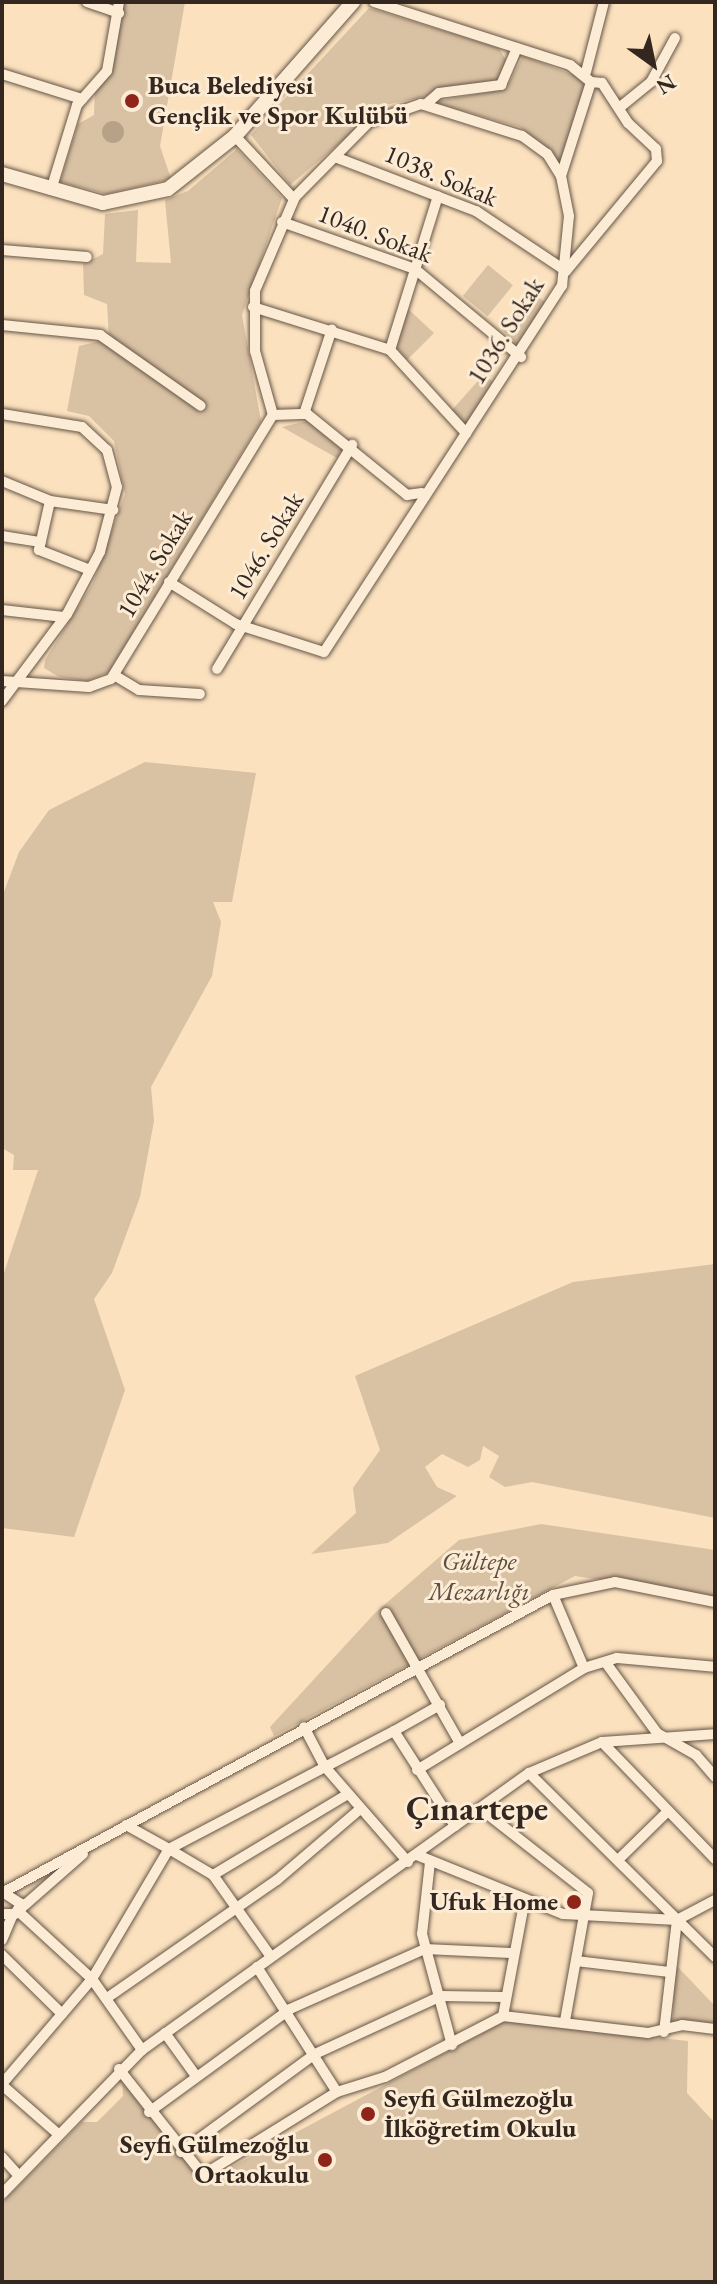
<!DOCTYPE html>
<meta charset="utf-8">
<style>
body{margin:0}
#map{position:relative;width:717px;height:2284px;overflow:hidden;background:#fbe1be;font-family:"EB Garamond",serif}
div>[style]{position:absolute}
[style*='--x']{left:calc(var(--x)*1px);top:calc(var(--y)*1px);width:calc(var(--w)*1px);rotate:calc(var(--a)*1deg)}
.green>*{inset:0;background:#d9c1a3;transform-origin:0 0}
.water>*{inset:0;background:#b7a288}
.round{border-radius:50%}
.roads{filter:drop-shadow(0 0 2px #655648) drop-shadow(0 0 2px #655648)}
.minor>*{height:10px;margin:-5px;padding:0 5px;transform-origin:5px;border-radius:5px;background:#fcecd5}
.secondary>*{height:14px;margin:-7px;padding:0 7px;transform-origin:7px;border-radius:7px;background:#fcecd5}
.dots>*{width:22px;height:22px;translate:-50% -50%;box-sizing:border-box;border:4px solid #fcecd5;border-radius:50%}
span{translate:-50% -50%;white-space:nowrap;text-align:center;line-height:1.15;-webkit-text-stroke:6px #fcecd5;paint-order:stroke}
.poi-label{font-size:26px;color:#332720;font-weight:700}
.left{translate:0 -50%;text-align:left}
.right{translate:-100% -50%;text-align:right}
.street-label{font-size:26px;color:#332720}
.park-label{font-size:26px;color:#5c4e41;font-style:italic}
.district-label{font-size:34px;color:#332720;font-weight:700}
.frame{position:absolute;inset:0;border:4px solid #332720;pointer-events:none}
.north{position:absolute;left:613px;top:24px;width:80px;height:80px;-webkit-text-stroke:6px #fcecd5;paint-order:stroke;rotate:147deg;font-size:22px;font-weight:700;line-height:32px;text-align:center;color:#332720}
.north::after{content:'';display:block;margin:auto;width:28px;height:36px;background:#332720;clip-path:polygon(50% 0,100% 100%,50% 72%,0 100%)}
</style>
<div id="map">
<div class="green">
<div style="clip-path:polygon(124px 2px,185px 2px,160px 146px,171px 179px,107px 194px,60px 182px,78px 124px,94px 115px,95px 89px,112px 70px)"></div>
<div style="clip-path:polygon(369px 8px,499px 48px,507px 62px,499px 81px,385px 105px,290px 185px,251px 135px)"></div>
<div style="clip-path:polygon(523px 56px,579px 77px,588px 91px,561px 165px,520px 127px,433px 102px,506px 89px)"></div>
<div style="clip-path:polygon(237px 149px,282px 198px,242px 315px,261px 421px,109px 672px,87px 681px,59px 677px,44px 668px,45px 660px,93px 583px,125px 494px,114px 441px,89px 416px,67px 411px,79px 346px,109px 339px,107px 304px,84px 295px,83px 264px,103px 254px,105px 214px,138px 210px,136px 262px,171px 263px,165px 200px,188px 191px)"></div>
<div style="left:488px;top:265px;width:32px;height:40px;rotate:39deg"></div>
<div style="clip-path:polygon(536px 295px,547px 304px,521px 348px,502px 330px)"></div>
<div style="clip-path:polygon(408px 309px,434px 333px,407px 360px,396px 347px)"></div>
<div style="clip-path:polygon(484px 374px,495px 384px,466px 425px,452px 410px)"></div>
<div style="clip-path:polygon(307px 421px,344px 446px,337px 458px,282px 427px)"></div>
<div style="clip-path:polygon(145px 762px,256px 773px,232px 902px,213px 902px,221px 922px,212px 976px,151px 1087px,154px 1121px,140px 1197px,112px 1273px,94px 1299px,125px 1390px,74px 1537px,2px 1528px,2px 1279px,38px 1170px,13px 1170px,14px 1155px,2px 1148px,2px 897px,19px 852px,49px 810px)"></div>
<div style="clip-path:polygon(715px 1264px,715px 1518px,532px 1482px,505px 1487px,489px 1477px,499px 1456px,483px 1446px,480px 1460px,468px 1467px,442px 1454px,425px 1467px,437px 1487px,457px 1496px,388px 1543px,311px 1554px,356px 1513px,353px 1488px,380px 1450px,355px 1376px,573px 1282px)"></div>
<div style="clip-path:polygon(541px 1524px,715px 1550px,715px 1597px,575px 1576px,274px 1736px,270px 1727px,375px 1613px,459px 1540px)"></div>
<div style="clip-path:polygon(674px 1963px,715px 2006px,715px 2024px,673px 2022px)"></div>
<div style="clip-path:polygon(505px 2021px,688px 2041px,687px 2093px,715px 2123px,715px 2282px,2px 2282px,2px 2203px,82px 2122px,97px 2122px,123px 2096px,122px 2080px,203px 2182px)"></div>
</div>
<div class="water">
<div class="round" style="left:102px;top:121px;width:22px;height:22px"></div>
</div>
<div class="roads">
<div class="minor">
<div style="--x:87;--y:2;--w:34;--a:19"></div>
<div style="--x:374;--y:2;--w:206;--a:17.8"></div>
<div style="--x:570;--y:65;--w:27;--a:39"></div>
<div style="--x:586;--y:72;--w:72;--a:-75.6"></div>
<div style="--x:2;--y:74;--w:84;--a:17.4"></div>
<div style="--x:425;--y:105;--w:18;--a:-41"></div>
<div style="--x:439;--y:93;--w:63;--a:-7.4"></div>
<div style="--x:501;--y:85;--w:40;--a:-66.6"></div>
<div style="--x:619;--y:108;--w:41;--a:-39.1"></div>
<div style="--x:651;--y:82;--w:50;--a:-61.4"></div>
<div style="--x:235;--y:136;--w:86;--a:46.9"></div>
<div style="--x:335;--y:157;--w:151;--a:21"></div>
<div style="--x:476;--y:211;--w:108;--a:33.7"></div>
<div style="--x:561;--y:176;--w:99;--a:-72.3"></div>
<div style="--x:51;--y:190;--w:89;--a:-73"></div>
<div style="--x:77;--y:105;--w:45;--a:-48.6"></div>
<div style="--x:107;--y:71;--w:70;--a:-80.1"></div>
<div style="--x:282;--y:222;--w:141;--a:19.5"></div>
<div style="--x:415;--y:269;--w:138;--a:39.7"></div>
<div style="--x:2;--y:250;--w:85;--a:4.7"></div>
<div style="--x:566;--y:271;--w:143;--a:-50.4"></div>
<div style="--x:657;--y:161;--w:12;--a:-95"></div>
<div style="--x:656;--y:149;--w:38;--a:-137"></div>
<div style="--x:628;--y:123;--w:48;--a:-123"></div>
<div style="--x:602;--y:83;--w:11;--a:-175"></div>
<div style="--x:253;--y:307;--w:144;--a:17.4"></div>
<div style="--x:390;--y:350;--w:113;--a:47.5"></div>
<div style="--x:2;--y:325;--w:99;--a:5.8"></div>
<div style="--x:100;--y:335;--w:123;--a:35.1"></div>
<div style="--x:390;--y:350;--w:161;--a:-72.7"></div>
<div style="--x:2;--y:414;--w:81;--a:9.2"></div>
<div style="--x:82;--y:427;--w:34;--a:43"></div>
<div style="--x:107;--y:450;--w:38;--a:75"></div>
<div style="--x:117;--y:487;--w:67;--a:104.7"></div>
<div style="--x:100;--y:552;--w:70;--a:118"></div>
<div style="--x:67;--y:614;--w:109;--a:126.8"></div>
<div style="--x:304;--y:414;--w:89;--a:-71.8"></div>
<div style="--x:273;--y:415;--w:34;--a:-2"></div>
<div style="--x:307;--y:414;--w:129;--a:39"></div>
<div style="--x:407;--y:495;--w:15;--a:-8"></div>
<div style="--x:2;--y:481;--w:52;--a:22.6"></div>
<div style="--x:2;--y:536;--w:39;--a:9"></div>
<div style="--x:90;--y:570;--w:55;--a:-158.6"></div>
<div style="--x:39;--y:550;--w:50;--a:-77.3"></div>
<div style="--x:50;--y:501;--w:64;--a:8.1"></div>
<div style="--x:169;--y:582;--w:79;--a:32.1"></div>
<div style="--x:236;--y:624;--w:92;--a:17.7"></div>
<div style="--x:324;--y:652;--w:437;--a:-57"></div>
<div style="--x:562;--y:286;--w:70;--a:-84.3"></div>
<div style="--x:569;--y:216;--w:41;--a:-101.3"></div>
<div style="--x:561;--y:176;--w:26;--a:-122"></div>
<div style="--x:547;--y:154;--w:31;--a:-144"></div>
<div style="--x:522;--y:136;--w:106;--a:-162.4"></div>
<div style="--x:421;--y:104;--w:55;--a:160.9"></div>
<div style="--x:369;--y:122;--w:105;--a:134.6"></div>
<div style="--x:295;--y:197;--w:102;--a:113.1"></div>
<div style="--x:255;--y:291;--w:60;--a:90"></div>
<div style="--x:255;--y:351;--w:66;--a:74.3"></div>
<div style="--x:2;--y:610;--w:62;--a:6.4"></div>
<div style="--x:217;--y:669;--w:262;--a:-58.9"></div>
<div style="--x:114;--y:675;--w:29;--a:31"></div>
<div style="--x:139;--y:690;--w:61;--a:3.8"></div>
<div style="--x:2;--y:681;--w:87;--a:3.9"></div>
<div style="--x:89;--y:687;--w:23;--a:-20"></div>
<div style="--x:111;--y:679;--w:310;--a:-58.5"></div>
<div style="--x:553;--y:1595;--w:79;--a:67"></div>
<div style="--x:386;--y:1613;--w:150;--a:60.4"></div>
<div style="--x:606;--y:1663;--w:87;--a:53.9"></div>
<div style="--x:657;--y:1733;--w:45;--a:29.4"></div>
<div style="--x:696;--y:1755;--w:29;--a:49"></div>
<div style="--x:394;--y:1731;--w:53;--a:-29.5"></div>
<div style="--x:602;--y:1742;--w:163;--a:46"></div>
<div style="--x:417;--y:1770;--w:196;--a:-31.4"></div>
<div style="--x:584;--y:1668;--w:34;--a:-17"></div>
<div style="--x:617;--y:1658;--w:98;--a:5.2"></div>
<div style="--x:529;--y:1773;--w:262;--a:44.7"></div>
<div style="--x:481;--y:1809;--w:136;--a:38.1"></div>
<div style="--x:588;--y:1893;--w:130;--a:100.2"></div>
<div style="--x:126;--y:1825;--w:49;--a:29.2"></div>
<div style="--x:169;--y:1849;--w:176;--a:-27.7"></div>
<div style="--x:325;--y:1767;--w:45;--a:-117.7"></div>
<div style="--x:83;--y:1854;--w:86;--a:138.8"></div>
<div style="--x:18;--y:1911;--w:100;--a:42.6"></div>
<div style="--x:92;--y:1979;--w:87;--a:54.8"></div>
<div style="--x:417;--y:1855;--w:157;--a:22"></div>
<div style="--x:563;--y:1914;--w:114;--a:3"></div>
<div style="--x:677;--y:1920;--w:43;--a:-27.8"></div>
<div style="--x:619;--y:1859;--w:69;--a:-44.4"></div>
<div style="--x:408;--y:1862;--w:126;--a:-131.1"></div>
<div style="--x:325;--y:1767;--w:78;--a:-27.6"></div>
<div style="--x:394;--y:1731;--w:113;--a:57.3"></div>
<div style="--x:430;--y:1862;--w:72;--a:96.3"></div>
<div style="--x:422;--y:1934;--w:115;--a:74.9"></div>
<div style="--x:213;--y:1875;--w:100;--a:54.7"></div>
<div style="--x:2;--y:1893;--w:626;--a:-28.41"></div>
<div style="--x:553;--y:1595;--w:63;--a:-11.8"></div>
<div style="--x:615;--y:1582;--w:102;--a:11.3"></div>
<div style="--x:2;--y:1914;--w:13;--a:0"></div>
<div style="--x:15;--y:1914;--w:12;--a:-59"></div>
<div style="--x:21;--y:1904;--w:20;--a:-147"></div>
<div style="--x:2;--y:1940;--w:26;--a:-67"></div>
<div style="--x:2;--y:1955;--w:84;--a:44.5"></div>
<div style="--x:576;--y:1961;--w:94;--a:6.7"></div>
<div style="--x:257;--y:1967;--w:148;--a:57.4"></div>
<div style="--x:107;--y:1998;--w:207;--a:-34.8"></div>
<div style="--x:277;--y:1880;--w:109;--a:-40.5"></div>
<div style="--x:503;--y:2016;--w:119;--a:-79.4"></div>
<div style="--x:664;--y:2032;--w:113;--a:-83.4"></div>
<div style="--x:165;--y:2033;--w:53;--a:54.2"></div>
<div style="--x:119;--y:2069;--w:135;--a:51.6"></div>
<div style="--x:203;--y:2175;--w:158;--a:-31.8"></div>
<div style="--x:337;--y:2092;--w:50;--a:-17.4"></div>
<div style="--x:385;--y:2077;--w:133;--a:-27.3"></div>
<div style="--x:503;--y:2016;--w:146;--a:6.7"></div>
<div style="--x:648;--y:2033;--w:35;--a:-13"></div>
<div style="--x:682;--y:2025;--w:33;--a:7"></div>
<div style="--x:2;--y:2084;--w:138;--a:-49.4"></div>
<div style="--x:92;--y:1979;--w:151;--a:-59.4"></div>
<div style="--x:169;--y:1849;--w:51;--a:30.6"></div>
<div style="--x:213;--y:1875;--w:155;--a:-31"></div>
<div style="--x:2;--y:2085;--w:73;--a:41.1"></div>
<div style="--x:149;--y:2112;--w:175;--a:-36.1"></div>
<div style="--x:290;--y:2009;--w:148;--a:-24"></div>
<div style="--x:425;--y:1949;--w:86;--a:2.7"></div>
<div style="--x:181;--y:2152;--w:166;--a:-36.2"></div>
<div style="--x:315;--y:2054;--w:139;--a:-24.7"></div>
<div style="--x:441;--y:1996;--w:63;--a:0.9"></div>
<div style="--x:2;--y:2157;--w:25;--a:48"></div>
<div style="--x:2;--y:2194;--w:201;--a:-45.8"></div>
<div style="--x:142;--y:2050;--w:476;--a:-35.6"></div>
<div style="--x:529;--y:1773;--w:79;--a:-23"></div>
<div style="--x:602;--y:1742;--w:113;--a:-4"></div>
</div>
<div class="secondary">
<div style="--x:2;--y:174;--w:105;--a:16"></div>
<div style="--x:103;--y:203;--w:66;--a:-12.2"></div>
<div style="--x:168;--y:189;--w:85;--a:-38.3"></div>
<div style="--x:235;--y:136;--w:179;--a:-48.6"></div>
</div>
</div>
<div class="dots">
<div style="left:132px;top:101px;background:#8f2418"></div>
<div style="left:574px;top:1902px;background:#8f2418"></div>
<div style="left:368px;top:2114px;background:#8f2418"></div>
<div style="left:325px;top:2160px;background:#8f2418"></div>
</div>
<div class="poi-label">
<span class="left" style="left:148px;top:101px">Buca Belediyesi<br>Gençlik ve Spor Kulübü</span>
<span class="right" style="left:558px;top:1902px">Ufuk Home</span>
<span class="left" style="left:384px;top:2114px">Seyfi Gülmezoğlu<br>İlköğretim Okulu</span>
<span class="right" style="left:309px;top:2160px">Seyfi Gülmezoğlu<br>Ortaokulu</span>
</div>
<div class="street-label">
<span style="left:441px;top:176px;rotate:23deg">1038. Sokak</span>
<span style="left:375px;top:234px;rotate:21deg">1040. Sokak</span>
<span style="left:506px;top:331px;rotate:-58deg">1036. Sokak</span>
<span style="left:266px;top:546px;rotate:-59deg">1046. Sokak</span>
<span style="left:155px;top:564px;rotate:-59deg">1044. Sokak</span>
</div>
<div class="park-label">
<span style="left:479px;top:1577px">Gültepe<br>Mezarlığı</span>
</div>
<div class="district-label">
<span style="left:477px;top:1809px">Çınartepe</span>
</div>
<div class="frame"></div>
<div class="north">N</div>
</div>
